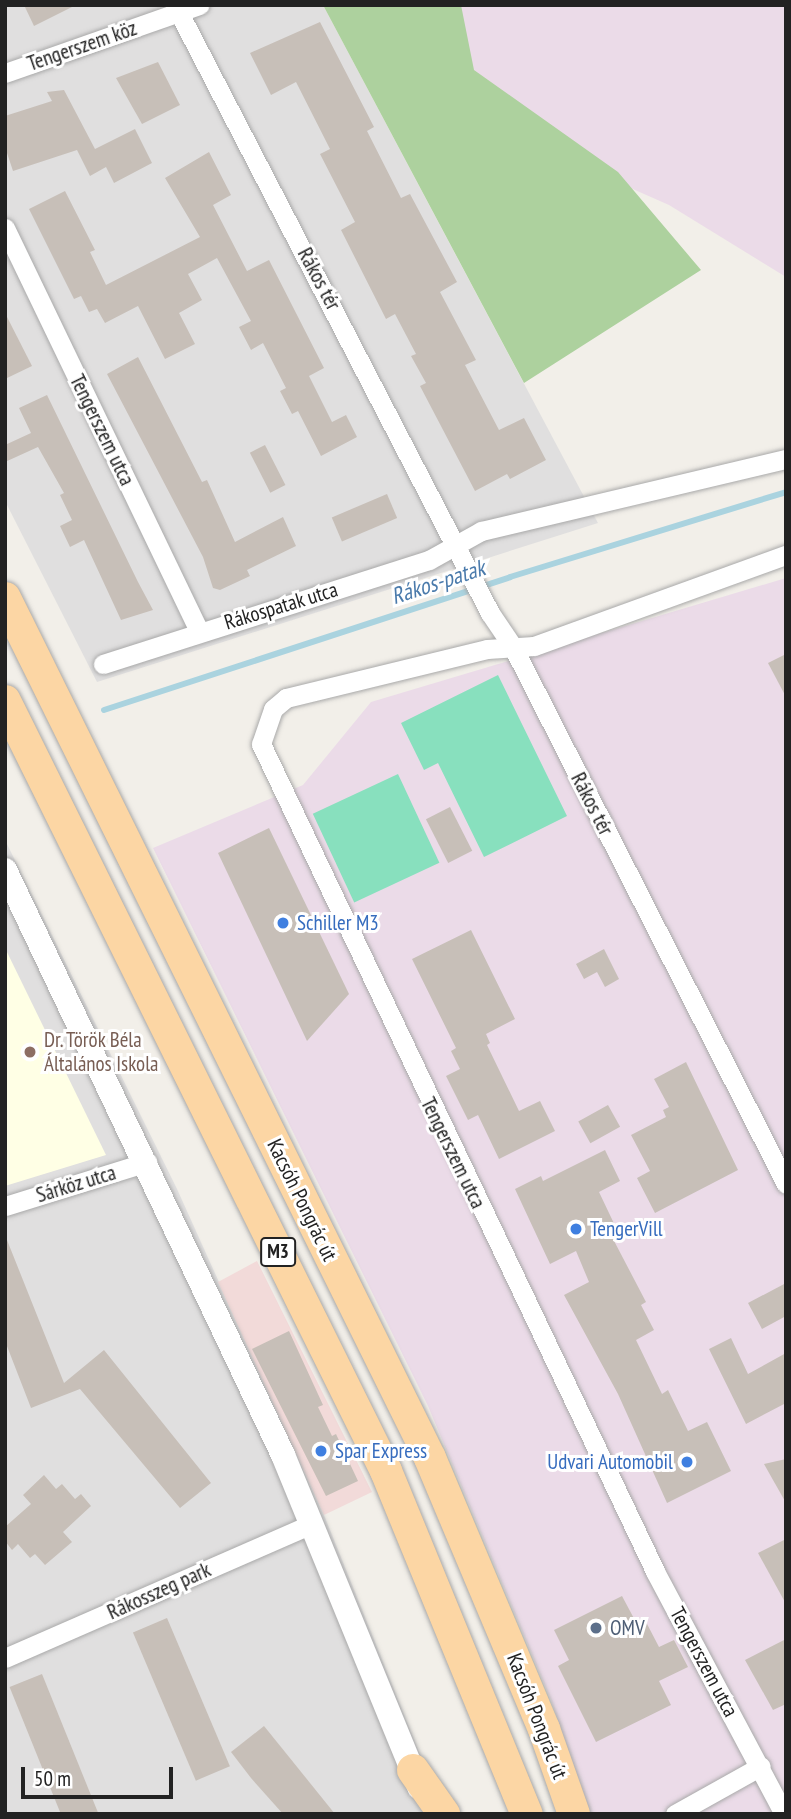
<!DOCTYPE html>
<meta charset="utf-8">
<style>
body{margin:0}
#map{position:relative;width:791px;height:1819px;overflow:hidden;background:#f2efe9;font-family:"PT Sans Narrow",sans-serif}
div>[style]{position:absolute}
[style*='--x']{left:calc(var(--x)*1px);top:calc(var(--y)*1px);width:calc(var(--w)*1px);rotate:calc(var(--a)*1deg)}
.residential>*{inset:0;background:#e0dfdf}
.commercial>*{inset:0;background:#f2dad9}
.industrial>*{inset:0;background:#ebdbe8}
.education>*{inset:0;background:#ffffe5}
.forest>*{inset:0;background:#add19e}
.pitch>*{inset:0;background:#88e0be;transform-origin:0 0}
.stream>*{height:6px;margin:-3px;padding:0 3px;transform-origin:3px;border-radius:3px;background:#aad3df}
.building>*{inset:0;background:#c7bfb8;transform-origin:0 0}
.roads{filter:drop-shadow(0 0 2px #a9a9a9) drop-shadow(0 0 2px #a9a9a9)}
.minor>*{height:19px;margin:-9.5px;padding:0 9.5px;transform-origin:9.5px;border-radius:9.5px;background:#fff}
.tertiary>*{height:24px;margin:-12px;padding:0 12px;transform-origin:12px;border-radius:12px;background:#fff}
.primary>*{height:32px;margin:-16px;padding:0 16px;transform-origin:16px;border-radius:16px;background:#fcd6a4}
.dots>*{width:19px;height:19px;translate:-50% -50%;box-sizing:border-box;border:4px solid #fff;border-radius:50%}
span{translate:-50% -50%;white-space:nowrap;text-align:center;line-height:1.15;-webkit-text-stroke:6px #fff;paint-order:stroke}
.shield-label span{padding:2px 5px;background:#fff;border:2px solid;border-radius:5px;-webkit-text-stroke-width:0}
.shield-label{font-size:19px;color:#222;font-weight:700}
.street-label{font-size:21px;color:#222}
.shop-label{font-size:21px;color:#366cbe}
.left{translate:0 -50%;text-align:left}
.right{translate:-100% -50%;text-align:right}
.education-label{font-size:21px;color:#785e54}
.service-label{font-size:21px;color:#4e5e75}
.water-label{font-size:23px;color:#4a7aab;font-style:italic}
.frame{position:absolute;inset:0;border:7px solid #222;pointer-events:none}
.scale{position:absolute;left:21px;top:1767px;width:152px;height:32px;box-sizing:border-box;border:4px solid #222;border-top:0;padding-left:9px;font-size:21px;line-height:24px;white-space:nowrap;color:#222;-webkit-text-stroke:5px #fff;paint-order:stroke}
</style>
<div id="map">
<div class="residential">
<div style="clip-path:polygon(5px 5px,323px 5px,598px 523px,97px 682px,5px 501px)"></div>
<div style="clip-path:polygon(5px 840px,177px 1189px,324px 1515px,444px 1814px,5px 1814px)"></div>
</div>
<div class="commercial">
<div style="clip-path:polygon(257px 1261px,372px 1492px,324px 1515px,218px 1282px)"></div>
</div>
<div class="industrial">
<div style="clip-path:polygon(352px 5px,786px 5px,786px 277px,669px 205px,492px 127px)"></div>
<div style="clip-path:polygon(786px 578px,786px 1814px,590px 1814px,551px 1700px,428px 1406px,153px 848px,303px 785px,371px 702px)"></div>
</div>
<div class="education">
<div style="clip-path:polygon(5px 948px,106px 1155px,5px 1186px)"></div>
</div>
<div class="forest">
<div style="clip-path:polygon(323px 5px,461px 5px,474px 70px,618px 172px,701px 270px,524px 383px)"></div>
</div>
<div class="pitch">
<div style="clip-path:polygon(498px 675px,567px 816px,484px 857px,438px 763px,424px 770px,401px 723px)"></div>
<div style="left:398px;top:774px;width:98px;height:94px;rotate:65deg"></div>
</div>
<div class="stream">
<div style="--x:104;--y:710;--w:427;--a:-18.1"></div>
<div style="--x:510;--y:577;--w:289;--a:-17.1"></div>
</div>
<div class="building">
<div style="clip-path:polygon(24px 5px,76px 5px,34px 26px)"></div>
<div style="clip-path:polygon(320px 22px,374px 127px,367px 131px,401px 198px,410px 194px,457px 282px,440px 292px,476px 360px,465px 365px,499px 430px,524px 418px,546px 460px,510px 479px,507px 474px,475px 491px,420px 386px,426px 383px,411px 356px,416px 354px,395px 314px,386px 319px,341px 230px,355px 222px,320px 154px,330px 149px,296px 82px,271px 95px,250px 53px)"></div>
<div style="clip-path:polygon(158px 62px,180px 105px,142px 124px,116px 78px)"></div>
<div style="clip-path:polygon(64px 90px,95px 149px,135px 129px,152px 163px,114px 183px,106px 167px,90px 176px,77px 150px,13px 171px,5px 147px,5px 116px,52px 101px,47px 92px)"></div>
<div style="clip-path:polygon(209px 152px,231px 195px,213px 205px,247px 271px,269px 260px,324px 368px,309px 376px,332px 422px,346px 415px,357px 437px,321px 456px,298px 411px,292px 414px,280px 391px,286px 388px,263px 343px,251px 350px,239px 327px,251px 321px,217px 258px,188px 274px,202px 300px,179px 313px,195px 344px,165px 359px,138px 306px,105px 323px,97px 309px,89px 312px,81px 296px,74px 299px,29px 209px,65px 191px,95px 250px,90px 252px,106px 285px,200px 237px,165px 178px)"></div>
<div style="clip-path:polygon(5px 313px,32px 366px,5px 379px)"></div>
<div style="clip-path:polygon(138px 357px,202px 482px,207px 480px,235px 542px,283px 517px,296px 546px,247px 570px,250px 576px,220px 590px,213px 588px,203px 557px,107px 374px)"></div>
<div style="clip-path:polygon(47px 395px,138px 582px,153px 610px,121px 620px,84px 540px,70px 547px,60px 526px,72px 520px,60px 495px,64px 493px,38px 447px,5px 462px,5px 445px,31px 433px,19px 408px)"></div>
<div style="left:265px;top:445px;width:45px;height:17px;rotate:63deg"></div>
<div style="left:387px;top:494px;width:26px;height:60px;rotate:67deg"></div>
<div style="clip-path:polygon(786px 654px,786px 697px,768px 663px)"></div>
<div style="left:450px;top:807px;width:49px;height:27px;rotate:63deg"></div>
<div style="clip-path:polygon(269px 828px,349px 994px,307px 1041px,218px 853px)"></div>
<div style="clip-path:polygon(471px 930px,515px 1019px,486px 1034px,490px 1043px,487px 1045px,519px 1111px,540px 1101px,555px 1131px,499px 1159px,478px 1115px,468px 1120px,446px 1076px,460px 1069px,451px 1051px,456px 1048px,412px 959px)"></div>
<div style="clip-path:polygon(604px 949px,619px 979px,605px 987px,597px 972px,584px 979px,576px 964px)"></div>
<div style="clip-path:polygon(686px 1062px,738px 1170px,655px 1213px,637px 1178px,650px 1171px,631px 1135px,666px 1117px,663px 1110px,669px 1107px,654px 1079px)"></div>
<div style="left:608px;top:1105px;width:25px;height:34px;rotate:61deg"></div>
<div style="clip-path:polygon(605px 1150px,620px 1181px,599px 1192px,619px 1234px,612px 1237px,646px 1302px,641px 1305px,654px 1330px,636px 1340px,662px 1394px,668px 1390px,688px 1431px,707px 1422px,731px 1471px,667px 1503px,618px 1394px,564px 1295px,589px 1282px,576px 1251px,550px 1264px,515px 1189px,541px 1176px,543px 1181px)"></div>
<div style="clip-path:polygon(5px 1235px,64px 1383px,104px 1350px,211px 1483px,180px 1508px,80px 1389px,31px 1408px,5px 1341px)"></div>
<div style="clip-path:polygon(786px 1283px,786px 1316px,762px 1329px,748px 1303px)"></div>
<div style="clip-path:polygon(289px 1331px,323px 1405px,318px 1407px,332px 1436px,336px 1434px,358px 1481px,326px 1496px,252px 1349px)"></div>
<div style="clip-path:polygon(731px 1338px,748px 1374px,786px 1353px,786px 1403px,746px 1424px,709px 1349px)"></div>
<div style="clip-path:polygon(786px 1459px,786px 1503px,764px 1464px)"></div>
<div style="clip-path:polygon(44px 1475px,56px 1489px,62px 1484px,75px 1499px,81px 1494px,91px 1506px,63px 1532px,72px 1542px,45px 1565px,35px 1554px,30px 1558px,18px 1544px,12px 1550px,5px 1541px,5px 1527px,31px 1504px,23px 1495px)"></div>
<div style="clip-path:polygon(786px 1539px,786px 1604px,758px 1553px)"></div>
<div style="clip-path:polygon(622px 1596px,638px 1626px,646px 1622px,659px 1647px,674px 1640px,688px 1667px,659px 1681px,671px 1705px,596px 1742px,558px 1666px,569px 1660px,554px 1630px)"></div>
<div style="left:167px;top:1618px;width:161px;height:37px;rotate:67deg"></div>
<div style="clip-path:polygon(786px 1639px,786px 1704px,773px 1710px,745px 1660px)"></div>
<div style="left:42px;top:1674px;width:151px;height:35px;rotate:68deg"></div>
<div style="clip-path:polygon(264px 1726px,281px 1747px,335px 1814px,283px 1814px,251px 1778px,231px 1752px)"></div>
</div>
<div class="roads">
<div class="minor">
<div style="--x:175;--y:5;--w:685;--a:62.61"></div>
<div style="--x:490;--y:613;--w:41;--a:55.9"></div>
<div style="--x:513;--y:647;--w:602;--a:63.05"></div>
<div style="--x:5;--y:73;--w:206;--a:-19.3"></div>
<div style="--x:5;--y:228;--w:448;--a:64.3"></div>
<div style="--x:103;--y:664;--w:342;--a:-17.7"></div>
<div style="--x:429;--y:560;--w:60;--a:-29.1"></div>
<div style="--x:481;--y:531;--w:313;--a:-13.3"></div>
<div style="--x:5;--y:1206;--w:149;--a:-17.2"></div>
<div style="--x:5;--y:1658;--w:335;--a:-23.6"></div>
<div style="--x:675;--y:1814;--w:98;--a:-29.2"></div>
<div style="--x:784;--y:1814;--w:275;--a:-118"></div>
<div style="--x:655;--y:1571;--w:916;--a:-115.47"></div>
<div style="--x:261;--y:744;--w:37;--a:-71"></div>
<div style="--x:273;--y:709;--w:17;--a:-40"></div>
<div style="--x:286;--y:698;--w:207;--a:-13.7"></div>
<div style="--x:487;--y:649;--w:47;--a:-3.7"></div>
<div style="--x:534;--y:646;--w:268;--a:-19.9"></div>
</div>
<div class="tertiary">
<div style="--x:5;--y:870;--w:648;--a:64.58"></div>
<div style="--x:283;--y:1455;--w:359;--a:67.7"></div>
</div>
<div class="primary">
<div style="--x:5;--y:598;--w:959;--a:63.7"></div>
<div style="--x:430;--y:1458;--w:294;--a:67.2"></div>
<div style="--x:544;--y:1729;--w:90;--a:70.6"></div>
<div style="--x:5;--y:701;--w:859;--a:63.67"></div>
<div style="--x:386;--y:1471;--w:371;--a:67.7"></div>
<div style="--x:413;--y:1770;--w:54;--a:54.8"></div>
</div>
</div>
<div class="dots">
<div style="left:283px;top:923px;background:#3f7fe0"></div>
<div style="left:30px;top:1052px;background:#8d6e63"></div>
<div style="left:576px;top:1229px;background:#3f7fe0"></div>
<div style="left:321px;top:1451px;background:#3f7fe0"></div>
<div style="left:687px;top:1462px;background:#3f7fe0"></div>
<div style="left:596px;top:1628px;background:#5c6f8a"></div>
</div>
<div class="shield-label">
<span style="left:278px;top:1252px">M3</span>
</div>
<div class="street-label">
<span style="left:82px;top:46px;rotate:-19deg">Tengerszem köz</span>
<span style="left:319px;top:279px;rotate:62deg">Rákos tér</span>
<span style="left:102px;top:430px;rotate:64deg">Tengerszem utca</span>
<span style="left:281px;top:606px;rotate:-17deg">Rákospatak utca</span>
<span style="left:592px;top:804px;rotate:63deg">Rákos tér</span>
<span style="left:453px;top:1153px;rotate:64deg">Tengerszem utca</span>
<span style="left:76px;top:1184px;rotate:-17deg">Sárköz utca</span>
<span style="left:302px;top:1200px;rotate:64deg">Kacsóh Pongrác út</span>
<span style="left:159px;top:1591px;rotate:-24deg">Rákosszeg park</span>
<span style="left:704px;top:1662px;rotate:62deg">Tengerszem utca</span>
<span style="left:537px;top:1716px;rotate:69deg">Kacsóh Pongrác út</span>
</div>
<div class="shop-label">
<span class="left" style="left:297px;top:923px">Schiller M3</span>
<span class="left" style="left:590px;top:1229px">TengerVill</span>
<span class="left" style="left:335px;top:1451px">Spar Express</span>
<span class="right" style="left:673px;top:1462px">Udvari Automobil</span>
</div>
<div class="education-label">
<span class="left" style="left:44px;top:1052px">Dr. Török Béla<br>Általános Iskola</span>
</div>
<div class="service-label">
<span class="left" style="left:610px;top:1628px">OMV</span>
</div>
<div class="water-label">
<span style="left:438px;top:582px;rotate:-18deg">Rákos-patak</span>
</div>
<div class="frame"></div>
<div class="scale">50 m</div>
</div>
